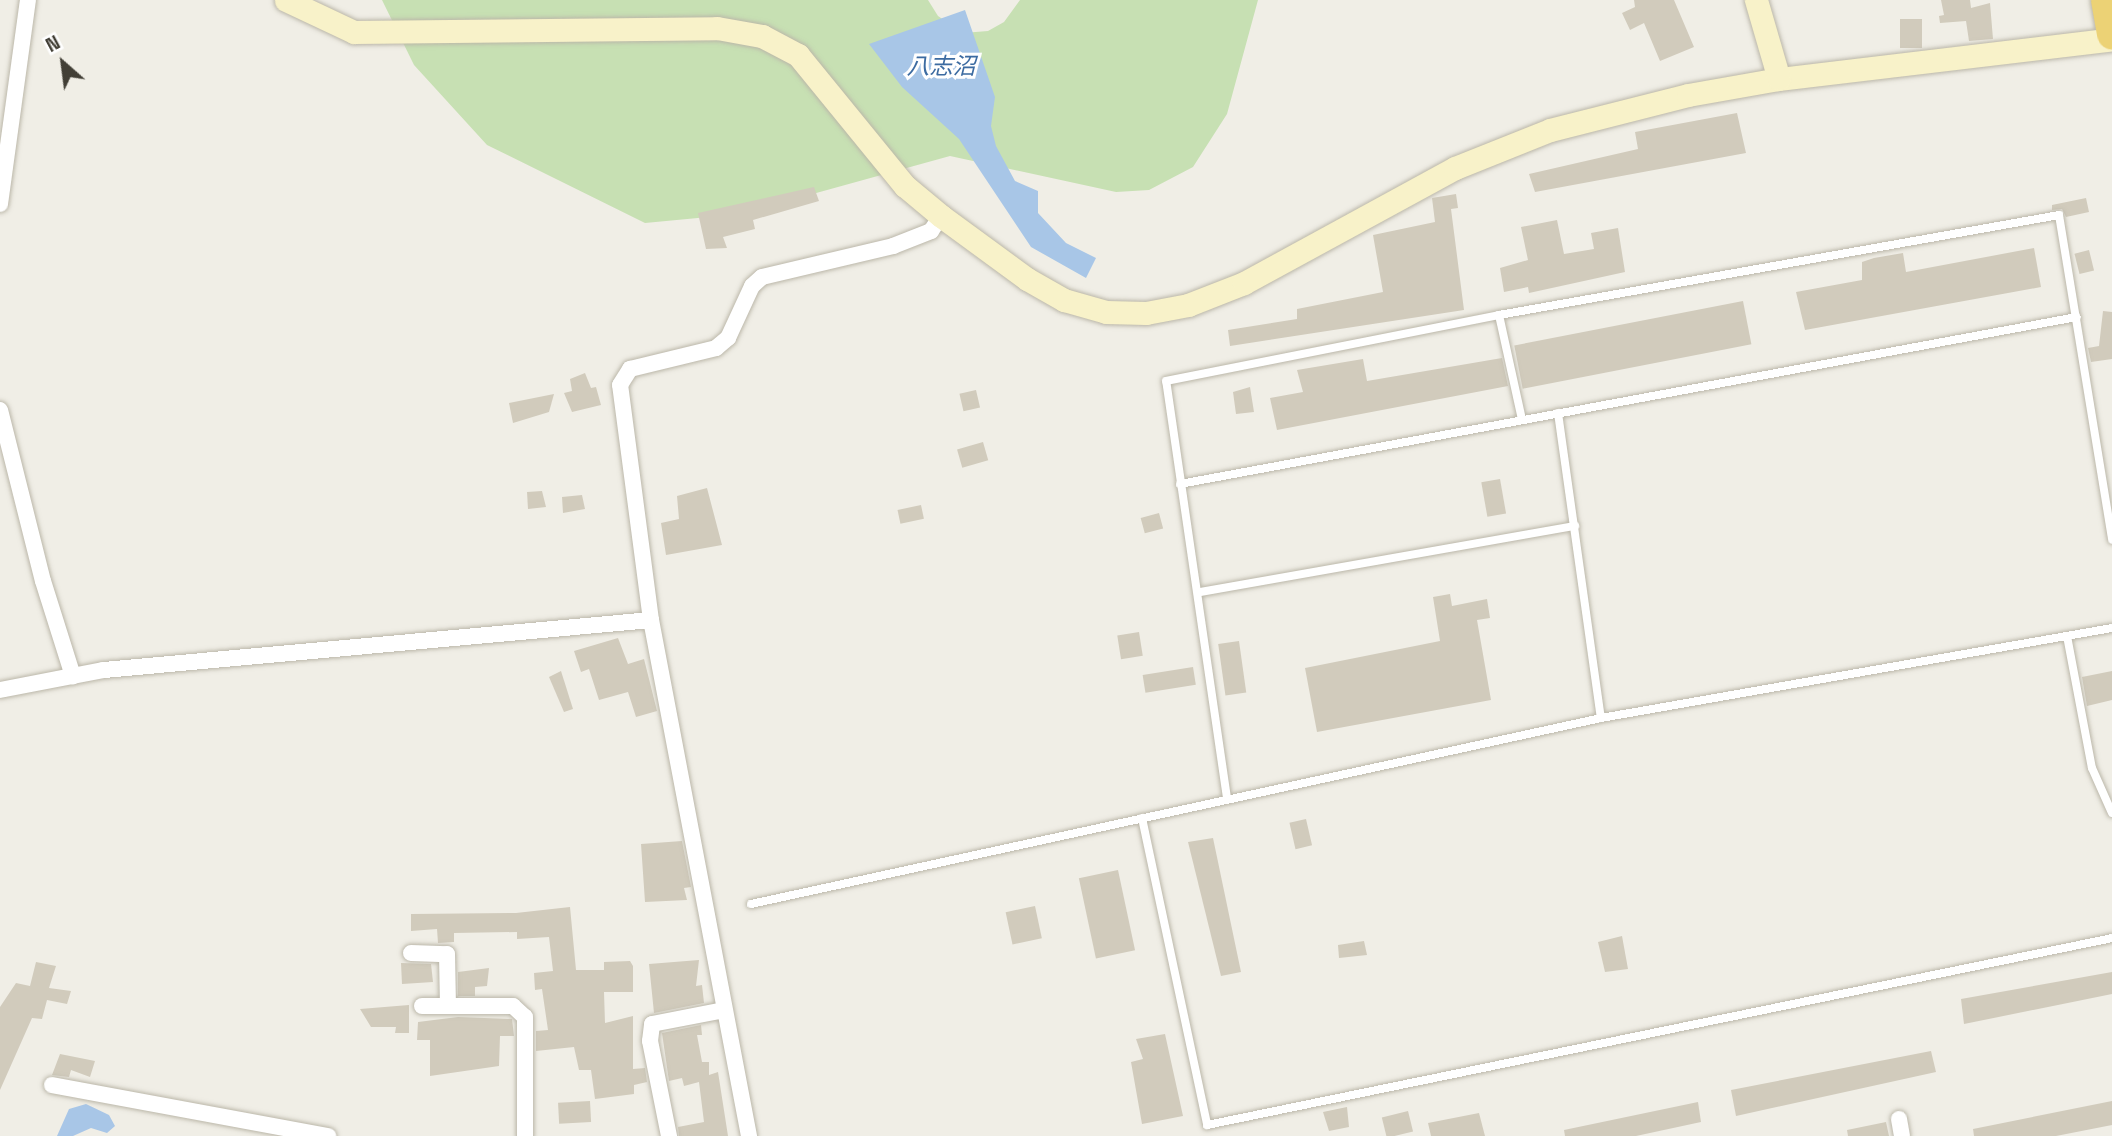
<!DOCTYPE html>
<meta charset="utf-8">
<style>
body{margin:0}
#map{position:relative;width:2112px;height:1136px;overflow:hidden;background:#f0eee6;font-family:"Space Grotesk","Noto Sans JP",sans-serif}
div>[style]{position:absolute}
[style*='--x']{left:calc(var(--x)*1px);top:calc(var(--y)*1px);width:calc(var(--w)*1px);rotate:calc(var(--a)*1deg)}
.green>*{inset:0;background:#c7e0b3}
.water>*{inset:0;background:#a8c6e7}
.building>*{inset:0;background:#d1cbbc;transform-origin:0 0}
.roads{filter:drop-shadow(0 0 2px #bbb7a9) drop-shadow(0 0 2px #bbb7a9)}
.lane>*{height:8px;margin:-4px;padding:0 4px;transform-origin:4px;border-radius:4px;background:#fff}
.street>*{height:16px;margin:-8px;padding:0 8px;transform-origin:8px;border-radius:8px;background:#fff}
.secondary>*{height:23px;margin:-11.5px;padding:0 11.5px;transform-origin:11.5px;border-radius:11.5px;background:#f8f2c9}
.highway>*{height:30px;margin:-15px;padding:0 15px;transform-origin:15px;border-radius:15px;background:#ecd275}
span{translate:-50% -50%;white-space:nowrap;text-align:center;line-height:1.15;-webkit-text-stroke:6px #fff;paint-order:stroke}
.water-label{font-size:23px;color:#3c6ba1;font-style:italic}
.north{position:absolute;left:28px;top:28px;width:70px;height:70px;-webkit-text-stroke:5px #fff;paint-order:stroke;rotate:332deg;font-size:19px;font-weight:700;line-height:28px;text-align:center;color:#423f36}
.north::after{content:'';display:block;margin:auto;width:24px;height:32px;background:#423f36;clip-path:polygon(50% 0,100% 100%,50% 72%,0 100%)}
</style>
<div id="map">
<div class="green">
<div style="clip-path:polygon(382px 0,928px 0,938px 16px,963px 33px,988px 31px,1004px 22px,1020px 0,1258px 0,1227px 114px,1193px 167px,1149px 190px,1116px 192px,950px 156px,740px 214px,645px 223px,487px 145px,414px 65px)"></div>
</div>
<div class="water">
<div style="clip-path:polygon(965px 10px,995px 97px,991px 126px,996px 146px,1015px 181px,1038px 191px,1038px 213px,1066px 243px,1096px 258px,1086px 278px,1031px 247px,959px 139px,902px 87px,869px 44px)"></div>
<div style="clip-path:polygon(86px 1104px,109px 1115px,115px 1126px,107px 1133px,91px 1128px,73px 1136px,57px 1136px,69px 1109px)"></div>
</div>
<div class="building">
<div style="clip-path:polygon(1634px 0,1674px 0,1694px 47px,1660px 61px,1644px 23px,1630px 30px,1622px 13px,1635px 7px)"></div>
<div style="clip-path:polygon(1941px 0,1970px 0,1971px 8px,1990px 3px,1993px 39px,1969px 41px,1966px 21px,1940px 23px,1939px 16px,1944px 15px)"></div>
<div style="left:1922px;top:19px;width:29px;height:22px;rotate:90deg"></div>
<div style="clip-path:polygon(1737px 113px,1746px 153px,1535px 192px,1529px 174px,1638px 149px,1635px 132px)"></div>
<div style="clip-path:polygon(814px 187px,819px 201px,753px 220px,755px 229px,723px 237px,727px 248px,706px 249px,698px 213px)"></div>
<div style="clip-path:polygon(1456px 194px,1458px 208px,1451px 209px,1464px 310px,1230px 346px,1228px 330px,1297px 319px,1297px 309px,1383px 292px,1373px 235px,1435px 222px,1432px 198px)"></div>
<div style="clip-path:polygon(2086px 198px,2089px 212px,2066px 217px,2062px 209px,2052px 210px,2052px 205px)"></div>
<div style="clip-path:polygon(1557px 220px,1564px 254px,1594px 249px,1591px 233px,1618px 228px,1625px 272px,1529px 293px,1528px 287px,1504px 292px,1500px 268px,1528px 260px,1521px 227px)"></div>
<div style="clip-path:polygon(2034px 248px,2041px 287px,1805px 330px,1796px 292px,1862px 280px,1862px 262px,1874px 258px,1903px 253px,1906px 272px)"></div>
<div style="left:2089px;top:250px;width:21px;height:15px;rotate:76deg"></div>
<div style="left:1743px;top:301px;width:44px;height:233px;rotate:79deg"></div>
<div style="clip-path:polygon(2103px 311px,2112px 312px,2112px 359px,2091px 362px,2088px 348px,2099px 346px)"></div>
<div style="clip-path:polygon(1502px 358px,1508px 386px,1277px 430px,1270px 398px,1303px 392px,1297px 370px,1363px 359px,1367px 381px)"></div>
<div style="clip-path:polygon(585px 373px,591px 388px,596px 387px,601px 405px,572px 412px,564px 393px,572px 391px,570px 379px)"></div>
<div style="clip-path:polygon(1250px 387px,1254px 412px,1236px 414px,1233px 392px)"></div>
<div style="left:976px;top:390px;width:18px;height:17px;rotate:77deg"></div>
<div style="clip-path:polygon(554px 394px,549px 412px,513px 423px,509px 403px)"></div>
<div style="left:983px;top:442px;width:19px;height:27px;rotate:74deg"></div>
<div style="left:1500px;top:479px;width:35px;height:19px;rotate:80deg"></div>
<div style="clip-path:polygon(707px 488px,722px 545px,666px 555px,661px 523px,679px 519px,677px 496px)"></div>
<div style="clip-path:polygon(542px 491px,546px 507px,528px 509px,527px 492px)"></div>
<div style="clip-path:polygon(582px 495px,585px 509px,563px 513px,562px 497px)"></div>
<div style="left:921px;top:505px;width:14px;height:24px;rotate:78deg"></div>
<div style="left:1159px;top:513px;width:16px;height:19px;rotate:75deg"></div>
<div style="clip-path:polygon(1450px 594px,1452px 606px,1487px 599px,1490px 618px,1477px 620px,1491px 700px,1317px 732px,1305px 668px,1440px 641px,1433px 597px)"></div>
<div style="left:1139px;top:632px;width:24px;height:22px;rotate:81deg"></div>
<div style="clip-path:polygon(618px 638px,628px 664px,644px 659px,657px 711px,636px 717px,628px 692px,599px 700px,589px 669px,581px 672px,574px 651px)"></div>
<div style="left:1239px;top:641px;width:52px;height:21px;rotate:82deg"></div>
<div style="left:1193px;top:667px;width:18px;height:51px;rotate:81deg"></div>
<div style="clip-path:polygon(561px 671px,573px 709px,564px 712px,549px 677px)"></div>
<div style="clip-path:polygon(2112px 671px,2112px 700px,2087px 706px,2082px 677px)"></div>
<div style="left:1306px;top:819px;width:27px;height:17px;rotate:77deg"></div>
<div style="clip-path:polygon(1213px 838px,1241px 972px,1221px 976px,1188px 842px)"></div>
<div style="clip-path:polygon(682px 841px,691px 887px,684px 888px,687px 900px,645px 902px,641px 844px)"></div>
<div style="left:1118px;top:870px;width:82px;height:40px;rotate:78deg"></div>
<div style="left:1035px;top:906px;width:33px;height:30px;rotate:78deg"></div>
<div style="clip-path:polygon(570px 907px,576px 970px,604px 970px,604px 962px,630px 961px,633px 966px,633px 992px,604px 992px,605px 1023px,633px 1016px,633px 1069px,645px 1068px,647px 1082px,634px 1085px,634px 1094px,595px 1099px,591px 1070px,579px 1070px,574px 1047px,536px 1051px,536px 1031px,548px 1030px,542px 989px,535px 990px,534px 973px,553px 971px,549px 937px,517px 939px,517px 932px,454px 933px,454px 942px,438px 943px,437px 929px,411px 931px,411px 914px,516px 913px)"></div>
<div style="clip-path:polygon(1622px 936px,1628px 969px,1605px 972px,1598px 942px)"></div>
<div style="clip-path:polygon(1364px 941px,1367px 955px,1339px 958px,1338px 945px)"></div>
<div style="clip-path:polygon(699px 960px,696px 986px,702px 985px,704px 1003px,654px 1013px,649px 964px)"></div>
<div style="clip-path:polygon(36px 962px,56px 966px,49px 988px,71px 991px,67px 1004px,47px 1000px,42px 1019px,32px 1018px,0 1090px,0 1007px,16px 983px,30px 986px)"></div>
<div style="clip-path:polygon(401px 963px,431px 964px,433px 982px,402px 984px)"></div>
<div style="clip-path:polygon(489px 968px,487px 986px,475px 987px,475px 996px,458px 996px,458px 972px)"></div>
<div style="clip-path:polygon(2112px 972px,2112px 994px,1964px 1024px,1961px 999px)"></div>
<div style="clip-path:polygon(409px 1005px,409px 1033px,395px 1033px,396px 1027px,371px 1027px,360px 1009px)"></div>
<div style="clip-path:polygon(458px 1017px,512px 1019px,514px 1036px,500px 1036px,499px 1066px,430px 1076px,430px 1040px,417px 1040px,418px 1022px)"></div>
<div style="clip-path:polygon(701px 1025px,702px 1035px,697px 1035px,702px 1062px,709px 1062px,709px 1075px,718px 1072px,728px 1136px,679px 1136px,678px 1127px,704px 1122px,699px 1082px,684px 1086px,682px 1078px,669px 1081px,662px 1033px)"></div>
<div style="clip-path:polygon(1165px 1034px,1183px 1116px,1142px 1124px,1131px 1062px,1143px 1059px,1136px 1039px)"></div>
<div style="clip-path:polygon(1931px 1051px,1936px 1072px,1736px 1116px,1731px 1090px)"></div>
<div style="clip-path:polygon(60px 1054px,95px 1061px,90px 1077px,71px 1070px,69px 1077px,52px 1075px)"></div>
<div style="left:590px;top:1101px;width:21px;height:32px;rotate:87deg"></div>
<div style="clip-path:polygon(2112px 1101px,2112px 1125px,2056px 1136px,1974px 1136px,1973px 1129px)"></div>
<div style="clip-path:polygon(1698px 1102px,1701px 1122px,1636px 1136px,1565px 1136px,1564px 1130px)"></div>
<div style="clip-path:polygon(1347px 1107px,1349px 1127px,1329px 1131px,1323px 1112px)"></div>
<div style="left:1408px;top:1111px;width:21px;height:27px;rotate:76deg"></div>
<div style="clip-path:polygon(1479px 1113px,1485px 1136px,1431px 1136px,1428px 1123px)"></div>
<div style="clip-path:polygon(1886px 1122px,1889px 1136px,1848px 1136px,1847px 1130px)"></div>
</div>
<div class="roads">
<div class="lane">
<div style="--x:1499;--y:315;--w:107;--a:77.6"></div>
<div style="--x:1558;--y:413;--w:308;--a:82"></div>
<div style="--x:1180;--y:484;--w:912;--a:-10.55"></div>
<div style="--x:1200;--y:592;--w:381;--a:-10"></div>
<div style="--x:2067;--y:636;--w:134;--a:79.3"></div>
<div style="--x:2092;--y:768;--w:49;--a:66"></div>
<div style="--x:1227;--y:798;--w:421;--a:-98.3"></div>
<div style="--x:1166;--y:381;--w:339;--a:-11.2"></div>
<div style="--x:1499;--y:315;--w:569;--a:-10.12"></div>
<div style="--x:2059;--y:215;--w:329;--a:80.7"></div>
<div style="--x:1142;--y:818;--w:314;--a:78"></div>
<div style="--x:1207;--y:1125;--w:924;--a:-11.67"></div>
<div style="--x:751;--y:904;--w:870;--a:-12.34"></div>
<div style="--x:1601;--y:718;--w:519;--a:-9.99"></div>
</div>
<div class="street">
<div style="--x:0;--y:204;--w:206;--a:-82.2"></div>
<div style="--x:0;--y:410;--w:176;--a:75.9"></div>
<div style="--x:43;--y:581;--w:100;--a:72.5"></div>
<div style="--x:0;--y:690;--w:106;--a:-10.9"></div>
<div style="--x:104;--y:670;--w:549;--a:-5.22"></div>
<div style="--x:411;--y:953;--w:36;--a:2"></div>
<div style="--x:447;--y:954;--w:51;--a:88.9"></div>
<div style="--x:422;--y:1006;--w:91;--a:0"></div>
<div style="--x:513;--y:1006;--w:16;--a:43"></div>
<div style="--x:525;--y:1017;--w:119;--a:90"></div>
<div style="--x:52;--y:1085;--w:281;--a:10.5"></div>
<div style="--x:1899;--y:1119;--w:17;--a:80"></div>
<div style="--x:669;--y:1136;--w:97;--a:-101.3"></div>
<div style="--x:650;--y:1041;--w:17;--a:-83"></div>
<div style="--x:652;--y:1024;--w:73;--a:-11"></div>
<div style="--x:749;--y:1136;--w:525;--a:-100.75"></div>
<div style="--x:651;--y:620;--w:237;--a:-97.5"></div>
<div style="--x:620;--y:385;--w:19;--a:-58"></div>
<div style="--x:630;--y:369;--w:89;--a:-13.7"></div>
<div style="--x:716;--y:348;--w:16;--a:-40"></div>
<div style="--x:728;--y:338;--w:57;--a:-65.2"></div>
<div style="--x:752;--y:286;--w:13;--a:-42"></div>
<div style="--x:762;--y:277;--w:135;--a:-13.3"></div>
<div style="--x:893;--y:246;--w:41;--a:-21.5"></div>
<div style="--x:931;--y:231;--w:18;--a:-56"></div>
</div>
<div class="secondary">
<div style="--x:286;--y:0;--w:75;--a:25.2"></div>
<div style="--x:354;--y:32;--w:363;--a:-0.6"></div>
<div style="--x:717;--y:28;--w:46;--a:10.1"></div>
<div style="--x:762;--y:36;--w:41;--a:27.8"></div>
<div style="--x:798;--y:55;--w:169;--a:50.8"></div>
<div style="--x:905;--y:186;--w:47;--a:39.8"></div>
<div style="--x:941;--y:216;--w:107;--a:36.2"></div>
<div style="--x:1027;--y:279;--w:43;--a:29.6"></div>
<div style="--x:1064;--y:300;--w:44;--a:15.9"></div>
<div style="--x:1106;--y:312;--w:40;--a:1.4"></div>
<div style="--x:1146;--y:313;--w:43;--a:-10.8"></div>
<div style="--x:1188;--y:305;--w:60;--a:-21.4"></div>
<div style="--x:1244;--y:283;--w:240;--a:-28.6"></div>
<div style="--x:1455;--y:168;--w:102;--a:-21.8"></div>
<div style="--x:1550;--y:130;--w:142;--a:-14.2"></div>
<div style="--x:1688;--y:95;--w:92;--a:-10"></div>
<div style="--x:1779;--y:79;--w:335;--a:-6.8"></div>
<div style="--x:1756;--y:0;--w:82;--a:73.8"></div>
</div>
<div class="highway">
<div style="--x:2106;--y:0;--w:35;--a:80"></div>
</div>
</div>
<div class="water-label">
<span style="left:941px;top:66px">八志沼</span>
</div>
<div class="north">N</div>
</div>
